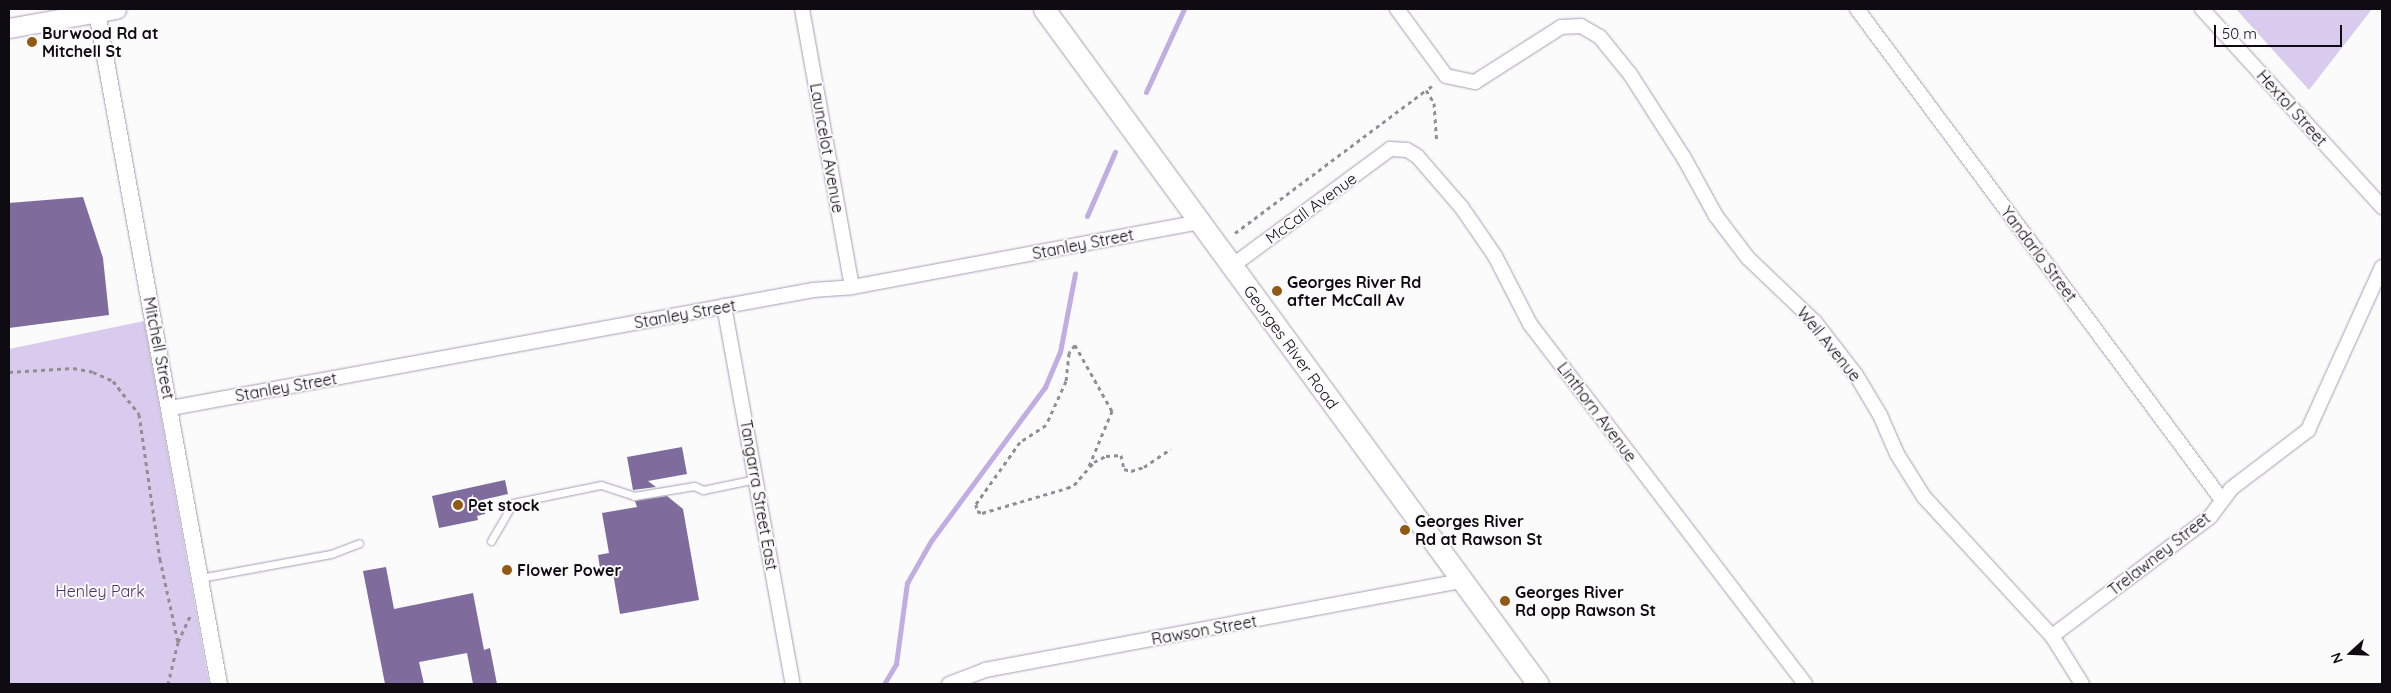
<!DOCTYPE html>
<style>
body{margin:0}
#map{position:relative;width:2391px;height:693px;overflow:hidden;background:#fbfbfb;font-family:Quicksand,sans-serif}
div>[style]{position:absolute}
[style*='--x']{left:calc(var(--x)*1px);top:calc(var(--y)*1px);width:calc(var(--w)*1px);rotate:calc(var(--a)*1deg)}
.green>*{inset:0;background:#d8cbed}
.stream>*{height:5px;margin:-2.5px;padding:0 2.5px;transform-origin:2.5px;border-radius:2.5px;background:#c2ade2}
.building>*{inset:0;background:#7f6c9c}
.path>*{height:3px;margin-top:-1.5px;transform-origin:0;background:repeating-linear-gradient(90deg,#918f93 0 4px,transparent 0 8px)}
.roads{filter:drop-shadow(0 0 1px #a69db4) drop-shadow(0 0 1px #a69db4)}
.service>*{height:7px;margin:-3.5px;padding:0 3.5px;transform-origin:3.5px;border-radius:3.5px;background:#fff}
.minor>*{height:14px;margin:-7px;padding:0 7px;transform-origin:7px;border-radius:7px;background:#fff}
.tertiary>*{height:16px;margin:-8px;padding:0 8px;transform-origin:8px;border-radius:8px;background:#fff}
.secondary>*{height:19px;margin:-9.5px;padding:0 9.5px;transform-origin:9.5px;border-radius:9.5px;background:#fff}
.primary>*{height:21px;margin:-10.5px;padding:0 10.5px;transform-origin:10.5px;border-radius:10.5px;background:#fff}
.dots>*{width:14px;height:14px;translate:-50% -50%;box-sizing:border-box;border:2px solid #fbfbfb;border-radius:50%}
span{translate:-50% -50%;white-space:nowrap;text-align:center;line-height:1.15;-webkit-text-stroke:4px #fbfbfb;paint-order:stroke}
.poi-label{font-size:16px;color:#0f0b13;font-weight:700}
.left{translate:0 -50%;text-align:left}
.street-label{font-size:16px;color:#0f0b13}
.park-label{font-size:16px;color:#4c2f6e}
.frame{position:absolute;inset:0;border:10px solid #0f0b13;pointer-events:none}
.north{position:absolute;left:2326px;top:628px;width:50px;height:50px;-webkit-text-stroke:4px #fbfbfb;paint-order:stroke;rotate:250deg;font-size:14px;font-weight:700;line-height:20px;text-align:center;color:#0f0b13}
.north::after{content:'';display:block;margin:auto;width:18px;height:22px;background:#0f0b13;clip-path:polygon(50% 0,100% 100%,50% 72%,0 100%)}
.scale{position:absolute;left:2214px;top:25px;width:128px;height:22px;box-sizing:border-box;border:2px solid #0f0b13;border-top:0;padding-left:6px;font-size:15px;line-height:18px;white-space:nowrap;color:#0f0b13;-webkit-text-stroke:4px #fbfbfb;paint-order:stroke}
</style>
<div id="map">
<div class="green">
<div style="clip-path:polygon(2236px 9px,2372px 9px,2309px 90px)"></div>
<div style="clip-path:polygon(144px 321px,209px 684px,9px 684px,9px 349px)"></div>
</div>
<div class="stream">
<div style="--x:1146;--y:92;--w:91;--a:-65.4"></div>
<div style="--x:1087;--y:216;--w:70;--a:-66.4"></div>
<div style="--x:884;--y:684;--w:23;--a:-59"></div>
<div style="--x:896;--y:664;--w:82;--a:-82.3"></div>
<div style="--x:907;--y:583;--w:48;--a:-60.3"></div>
<div style="--x:931;--y:541;--w:192;--a:-53.5"></div>
<div style="--x:1045;--y:387;--w:38;--a:-67"></div>
<div style="--x:1060;--y:352;--w:80;--a:-79.2"></div>
</div>
<div class="building">
<div style="clip-path:polygon(83px 197px,103px 258px,109px 315px,9px 328px,9px 203px)"></div>
<div style="clip-path:polygon(682px 447px,687px 474px,648px 481px,656px 487px,633px 490px,627px 457px)"></div>
<div style="clip-path:polygon(505px 480px,508px 494px,482px 500px,485px 514px,477px 516px,478px 520px,439px 528px,432px 496px)"></div>
<div style="clip-path:polygon(667px 496px,683px 509px,699px 600px,620px 614px,613px 573px,601px 575px,598px 555px,609px 553px,602px 513px,637px 507px,635px 501px)"></div>
<div style="clip-path:polygon(386px 567px,394px 609px,473px 593px,484px 650px,490px 648px,497px 684px,473px 684px,467px 653px,419px 662px,424px 684px,385px 684px,363px 571px)"></div>
</div>
<div class="path">
<div style="--x:1432;--y:86;--w:7;--a:146"></div>
<div style="--x:1426;--y:90;--w:15;--a:58"></div>
<div style="--x:1434;--y:103;--w:39;--a:86"></div>
<div style="--x:1235;--y:233;--w:239;--a:-36.8"></div>
<div style="--x:9;--y:372;--w:64;--a:-3.6"></div>
<div style="--x:73;--y:368;--w:20;--a:11"></div>
<div style="--x:93;--y:372;--w:22;--a:24"></div>
<div style="--x:113;--y:381;--w:42;--a:51.8"></div>
<div style="--x:139;--y:414;--w:147;--a:81.8"></div>
<div style="--x:160;--y:559;--w:85;--a:77.8"></div>
<div style="--x:178;--y:642;--w:43;--a:103.4"></div>
<div style="--x:1089;--y:466;--w:60;--a:-67.3"></div>
<div style="--x:1112;--y:411;--w:76;--a:-119.3"></div>
<div style="--x:1075;--y:345;--w:10;--a:127"></div>
<div style="--x:1069;--y:353;--w:28;--a:96"></div>
<div style="--x:1066;--y:381;--w:48;--a:114.4"></div>
<div style="--x:1046;--y:425;--w:31;--a:147"></div>
<div style="--x:1020;--y:442;--w:76;--a:125.4"></div>
<div style="--x:976;--y:504;--w:7;--a:82"></div>
<div style="--x:977;--y:511;--w:5;--a:22"></div>
<div style="--x:982;--y:513;--w:89;--a:-16.4"></div>
<div style="--x:1067;--y:488;--w:8;--a:-23"></div>
<div style="--x:1074;--y:485;--w:30;--a:-49"></div>
<div style="--x:1094;--y:462;--w:13;--a:-27"></div>
<div style="--x:1106;--y:456;--w:15;--a:-4"></div>
<div style="--x:1121;--y:455;--w:14;--a:78"></div>
<div style="--x:1124;--y:469;--w:7;--a:16"></div>
<div style="--x:1131;--y:471;--w:14;--a:-17"></div>
<div style="--x:1144;--y:467;--w:32;--a:-34"></div>
<div style="--x:178;--y:642;--w:29;--a:-65"></div>
</div>
<div class="roads">
<div class="service">
<div style="--x:491;--y:541;--w:44;--a:-59.9"></div>
<div style="--x:513;--y:503;--w:90;--a:-11.6"></div>
<div style="--x:601;--y:485;--w:35;--a:18"></div>
<div style="--x:634;--y:496;--w:61;--a:-9.5"></div>
<div style="--x:694;--y:486;--w:10;--a:24"></div>
<div style="--x:703;--y:490;--w:54;--a:-11.7"></div>
<div style="--x:200;--y:578;--w:133;--a:-10.4"></div>
<div style="--x:331;--y:554;--w:30;--a:-21"></div>
</div>
<div class="minor">
<div style="--x:802;--y:9;--w:282;--a:79.8"></div>
<div style="--x:1397;--y:9;--w:83;--a:53.8"></div>
<div style="--x:1446;--y:76;--w:30;--a:12"></div>
<div style="--x:1475;--y:82;--w:102;--a:-32.6"></div>
<div style="--x:1561;--y:27;--w:20;--a:-3"></div>
<div style="--x:1581;--y:26;--w:22;--a:30"></div>
<div style="--x:1600;--y:37;--w:48;--a:51"></div>
<div style="--x:1630;--y:74;--w:100;--a:57.3"></div>
<div style="--x:1684;--y:158;--w:66;--a:61.1"></div>
<div style="--x:1716;--y:216;--w:53;--a:52.7"></div>
<div style="--x:1748;--y:258;--w:93;--a:43.7"></div>
<div style="--x:1815;--y:322;--w:67;--a:52.3"></div>
<div style="--x:1856;--y:375;--w:47;--a:59"></div>
<div style="--x:1880;--y:415;--w:43;--a:66.4"></div>
<div style="--x:1897;--y:454;--w:51;--a:57.9"></div>
<div style="--x:1924;--y:497;--w:189;--a:47.4"></div>
<div style="--x:2052;--y:636;--w:57;--a:58"></div>
<div style="--x:1857;--y:9;--w:612;--a:53.37"></div>
<div style="--x:2202;--y:9;--w:268;--a:47.7"></div>
<div style="--x:1232;--y:266;--w:197;--a:-36.5"></div>
<div style="--x:1390;--y:149;--w:17;--a:3"></div>
<div style="--x:1407;--y:150;--w:12;--a:31"></div>
<div style="--x:1417;--y:156;--w:69;--a:49.1"></div>
<div style="--x:1462;--y:208;--w:58;--a:55.5"></div>
<div style="--x:1495;--y:256;--w:76;--a:62.8"></div>
<div style="--x:1530;--y:324;--w:453;--a:52.6"></div>
<div style="--x:724;--y:306;--w:384;--a:79.7"></div>
<div style="--x:171;--y:408;--w:653;--a:-10.41"></div>
<div style="--x:813;--y:290;--w:39;--a:-4"></div>
<div style="--x:852;--y:287;--w:353;--a:-10.6"></div>
<div style="--x:2052;--y:636;--w:198;--a:-37"></div>
<div style="--x:2210;--y:517;--w:36;--a:-53"></div>
<div style="--x:2232;--y:488;--w:96;--a:-37.3"></div>
<div style="--x:2308;--y:430;--w:179;--a:-65.6"></div>
<div style="--x:949;--y:684;--w:39;--a:-21"></div>
<div style="--x:985;--y:670;--w:485;--a:-10.6"></div>
</div>
<div class="tertiary">
<div style="--x:97;--y:12;--w:683;--a:79.71"></div>
</div>
<div class="secondary">
<div style="--x:9;--y:28;--w:109;--a:-10.1"></div>
</div>
<div class="primary">
<div style="--x:1044;--y:9;--w:836;--a:53.8"></div>
</div>
</div>
<div class="dots">
<div style="left:32px;top:42px;background:#925914"></div>
<div style="left:1277px;top:291px;background:#925914"></div>
<div style="left:458px;top:505px;background:#925914"></div>
<div style="left:1405px;top:530px;background:#925914"></div>
<div style="left:507px;top:570px;background:#925914"></div>
<div style="left:1505px;top:601px;background:#925914"></div>
</div>
<div class="poi-label">
<span class="left" style="left:42px;top:42px">Burwood Rd at<br>Mitchell St</span>
<span class="left" style="left:1287px;top:291px">Georges River Rd<br>after McCall Av</span>
<span class="left" style="left:468px;top:505px">Pet stock</span>
<span class="left" style="left:1415px;top:530px">Georges River<br>Rd at Rawson St</span>
<span class="left" style="left:517px;top:570px">Flower Power</span>
<span class="left" style="left:1515px;top:601px">Georges River<br>Rd opp Rawson St</span>
</div>
<div class="street-label">
<span style="left:2292px;top:108px;rotate:48deg">Hextol Street</span>
<span style="left:827px;top:148px;rotate:80deg">Launcelot Avenue</span>
<span style="left:1311px;top:208px;rotate:-36deg">McCall Avenue</span>
<span style="left:1083px;top:244px;rotate:-11deg">Stanley Street</span>
<span style="left:2039px;top:254px;rotate:53deg">Yandarlo Street</span>
<span style="left:685px;top:314px;rotate:-10deg">Stanley Street</span>
<span style="left:1829px;top:344px;rotate:51deg">Weil Avenue</span>
<span style="left:1291px;top:347px;rotate:54deg">Georges River Road</span>
<span style="left:159px;top:348px;rotate:79deg">Mitchell Street</span>
<span style="left:286px;top:387px;rotate:-10deg">Stanley Street</span>
<span style="left:1597px;top:412px;rotate:53deg">Linthorn Avenue</span>
<span style="left:759px;top:495px;rotate:80deg">Tangarra Street East</span>
<span style="left:2159px;top:554px;rotate:-38deg">Trelawney Street</span>
<span style="left:1204px;top:630px;rotate:-10deg">Rawson Street</span>
</div>
<div class="park-label">
<span style="left:100px;top:591px">Henley Park</span>
</div>
<div class="frame"></div>
<div class="north">N</div>
<div class="scale">50 m</div>
</div>
